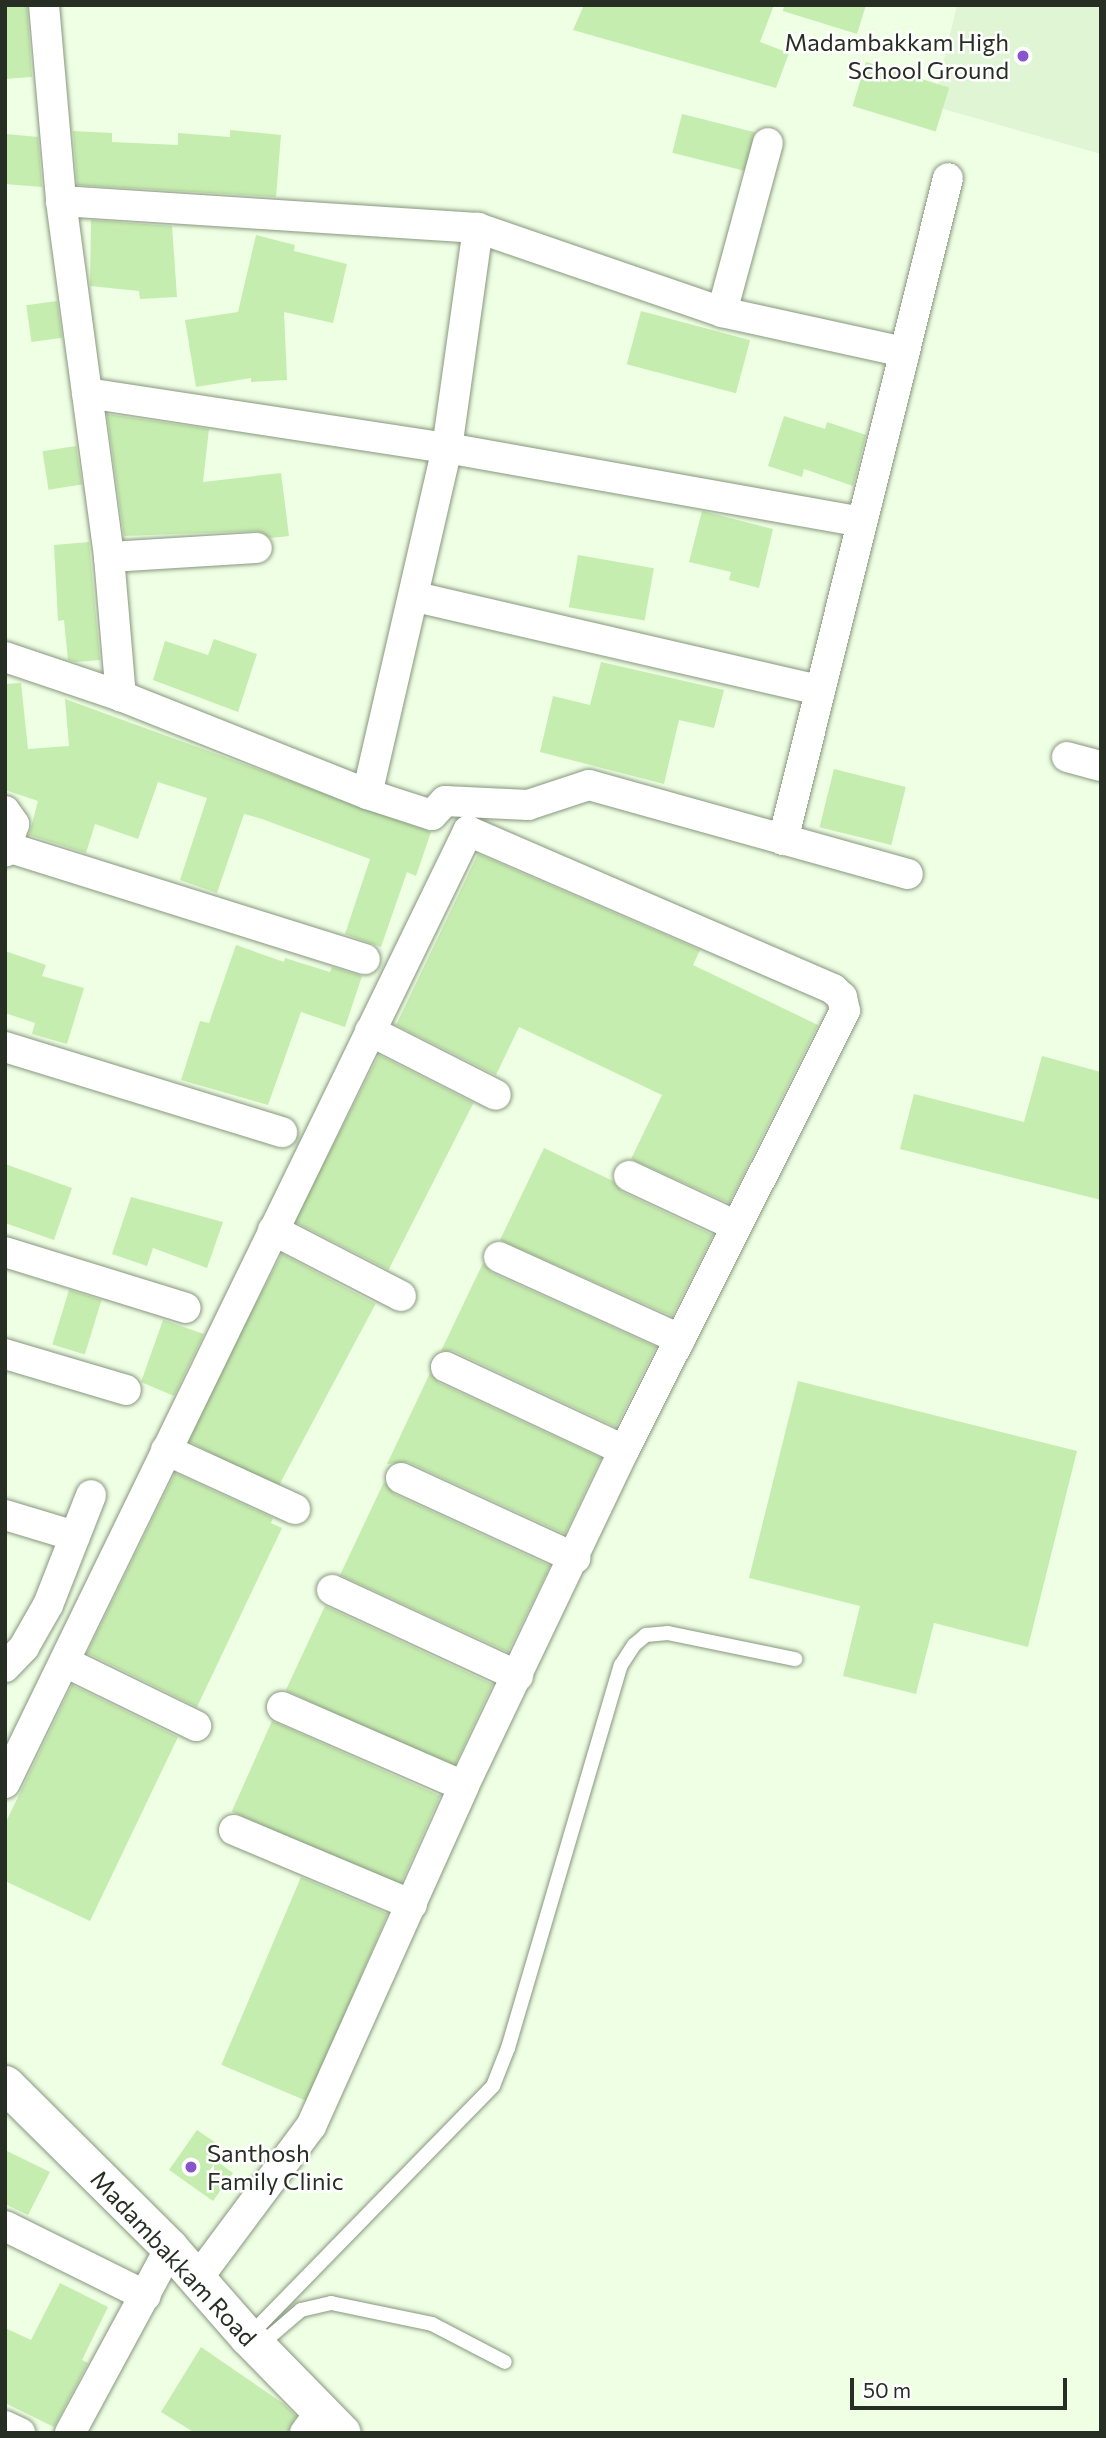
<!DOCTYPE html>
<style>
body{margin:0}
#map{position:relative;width:1106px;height:2438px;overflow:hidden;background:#eeffe4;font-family:Commissioner,sans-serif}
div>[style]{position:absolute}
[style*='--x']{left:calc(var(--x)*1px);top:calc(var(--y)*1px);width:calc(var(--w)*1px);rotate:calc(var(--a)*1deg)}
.built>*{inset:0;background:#dff5d3}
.building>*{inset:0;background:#c6edb0;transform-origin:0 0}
.roads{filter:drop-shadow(0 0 2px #88977f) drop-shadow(0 0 2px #88977f)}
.service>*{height:14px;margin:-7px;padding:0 7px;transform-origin:7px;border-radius:7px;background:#fff}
.minor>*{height:30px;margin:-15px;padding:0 15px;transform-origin:15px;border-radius:15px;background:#fff}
.tertiary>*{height:37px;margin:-18.5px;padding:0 18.5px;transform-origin:18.5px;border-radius:18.5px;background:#fff}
.dots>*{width:19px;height:19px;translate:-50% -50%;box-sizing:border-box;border:4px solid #fff;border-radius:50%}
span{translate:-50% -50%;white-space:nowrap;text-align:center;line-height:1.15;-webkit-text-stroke:5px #fff;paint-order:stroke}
.poi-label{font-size:24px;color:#272e24}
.right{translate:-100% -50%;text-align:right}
.left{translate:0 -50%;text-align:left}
.street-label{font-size:24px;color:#272e24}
.frame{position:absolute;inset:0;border:7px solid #272e24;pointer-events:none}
.scale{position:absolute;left:850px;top:2378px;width:217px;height:32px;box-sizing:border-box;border:4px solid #272e24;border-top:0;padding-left:9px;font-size:21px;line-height:24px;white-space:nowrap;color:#272e24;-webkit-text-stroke:5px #fff;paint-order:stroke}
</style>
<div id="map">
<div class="built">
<div style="clip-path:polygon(957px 5px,1101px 5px,1101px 154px,933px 106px)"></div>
</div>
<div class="building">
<div style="clip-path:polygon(5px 5px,27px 5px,32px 77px,5px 79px)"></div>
<div style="clip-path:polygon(584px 5px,774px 5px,760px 42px,789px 53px,776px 88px,573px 30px)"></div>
<div style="clip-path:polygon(784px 5px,866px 5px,857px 34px,783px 11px)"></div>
<div style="left:866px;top:62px;width:87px;height:46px;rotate:17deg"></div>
<div style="left:682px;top:114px;width:75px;height:40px;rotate:14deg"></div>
<div style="clip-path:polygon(230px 130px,281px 135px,276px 197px,77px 185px,73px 131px,112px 133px,112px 142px,178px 145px,178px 133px,230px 137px)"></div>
<div style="clip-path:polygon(6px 134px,38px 137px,42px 187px,5px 184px)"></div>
<div style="clip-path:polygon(91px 220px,172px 226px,177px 297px,140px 299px,139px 291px,90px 286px)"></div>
<div style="clip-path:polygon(256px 235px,295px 245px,294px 251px,347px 264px,333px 323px,284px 312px,287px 380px,251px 382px,251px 378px,196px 387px,185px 320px,238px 312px)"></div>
<div style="left:57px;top:301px;width:37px;height:31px;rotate:82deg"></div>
<div style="left:641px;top:311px;width:113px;height:55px;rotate:15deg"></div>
<div style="clip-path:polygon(107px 414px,209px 429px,203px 482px,281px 473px,289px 536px,271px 538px,256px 531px,124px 536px)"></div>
<div style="clip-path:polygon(784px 416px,825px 429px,827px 422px,866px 435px,853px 486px,804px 469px,802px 477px,768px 466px)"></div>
<div style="left:76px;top:446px;width:39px;height:34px;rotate:81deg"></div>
<div style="clip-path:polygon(702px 511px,773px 529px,759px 588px,729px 580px,731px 572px,689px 562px)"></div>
<div style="clip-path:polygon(89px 542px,100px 660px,76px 662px,68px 660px,64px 620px,58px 621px,54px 545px)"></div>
<div style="left:578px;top:555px;width:77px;height:53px;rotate:10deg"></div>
<div style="clip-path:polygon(214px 639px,257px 654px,238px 712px,153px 680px,165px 641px,208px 655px)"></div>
<div style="clip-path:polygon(601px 662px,724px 690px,714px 728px,679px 720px,664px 784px,540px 752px,553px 696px,590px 705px)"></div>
<div style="clip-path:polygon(21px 683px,28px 749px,69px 746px,65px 699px,431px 832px,416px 876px,407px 872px,381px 947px,345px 934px,370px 859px,262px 819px,244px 814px,217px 893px,180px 880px,207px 798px,158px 782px,138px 839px,95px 824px,86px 853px,29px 835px,38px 801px,5px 790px,5px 684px)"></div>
<div style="left:834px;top:769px;width:74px;height:60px;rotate:14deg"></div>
<div style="clip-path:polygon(478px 854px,700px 950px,693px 965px,818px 1025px,729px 1203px,631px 1159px,662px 1095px,519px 1027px,496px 1075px,396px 1025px)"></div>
<div style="clip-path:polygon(236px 945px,284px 962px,285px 958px,330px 972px,332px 967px,362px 976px,345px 1027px,301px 1012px,268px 1105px,181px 1080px,200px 1021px,209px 1023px)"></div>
<div style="clip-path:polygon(5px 951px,46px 965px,42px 976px,84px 988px,67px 1044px,32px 1034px,35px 1023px,5px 1013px)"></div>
<div style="left:379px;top:1055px;width:106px;height:187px;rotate:27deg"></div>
<div style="clip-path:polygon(1042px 1056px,1101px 1072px,1101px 1200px,900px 1149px,914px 1094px,1024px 1122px)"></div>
<div style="clip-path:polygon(544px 1148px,613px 1181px,622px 1192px,713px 1235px,672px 1316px,500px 1240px)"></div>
<div style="clip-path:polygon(5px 1164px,72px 1188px,54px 1240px,5px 1223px)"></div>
<div style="clip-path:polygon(131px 1197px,223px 1222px,207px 1268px,153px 1248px,147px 1266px,112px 1254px)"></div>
<div style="left:282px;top:1254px;width:106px;height:209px;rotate:28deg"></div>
<div style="clip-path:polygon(483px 1263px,492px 1273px,656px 1347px,616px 1427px,453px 1351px,441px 1351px)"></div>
<div style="left:69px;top:1290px;width:34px;height:57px;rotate:17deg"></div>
<div style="clip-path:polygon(163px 1320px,204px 1334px,174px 1396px,141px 1382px)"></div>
<div style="clip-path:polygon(430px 1373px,439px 1383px,601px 1458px,565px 1534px,408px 1462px,387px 1464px)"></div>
<div style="clip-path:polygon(798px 1381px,1077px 1451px,1028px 1647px,934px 1623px,916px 1694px,843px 1676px,860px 1606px,749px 1578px)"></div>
<div style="clip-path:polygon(175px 1473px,273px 1518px,271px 1523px,282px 1528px,197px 1707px,87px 1653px)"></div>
<div style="clip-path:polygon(384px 1482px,394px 1494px,550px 1566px,508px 1652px,340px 1575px)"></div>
<div style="left:325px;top:1606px;width:185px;height:93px;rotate:25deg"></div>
<div style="clip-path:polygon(72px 1685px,178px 1737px,90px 1921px,5px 1881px,5px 1824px)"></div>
<div style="left:272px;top:1721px;width:184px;height:99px;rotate:24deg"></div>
<div style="left:301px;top:1877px;width:94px;height:204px;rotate:23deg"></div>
<div style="clip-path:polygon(197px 2130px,222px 2147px,214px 2159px,233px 2173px,213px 2201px,169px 2170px)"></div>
<div style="clip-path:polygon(5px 2150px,50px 2172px,28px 2215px,5px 2204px)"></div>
<div style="clip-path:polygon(60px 2283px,108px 2307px,82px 2360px,88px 2363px,54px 2427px,5px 2403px,5px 2328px,31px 2340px)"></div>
<div style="clip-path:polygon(201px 2347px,284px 2404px,296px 2416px,288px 2433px,195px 2433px,161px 2412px)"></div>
</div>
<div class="roads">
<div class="service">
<div style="--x:248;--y:2337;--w:351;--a:-45.7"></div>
<div style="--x:493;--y:2086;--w:41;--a:-68.5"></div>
<div style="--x:508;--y:2048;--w:399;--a:-73.6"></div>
<div style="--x:621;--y:1665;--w:24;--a:-57"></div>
<div style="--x:634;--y:1645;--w:16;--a:-40"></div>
<div style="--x:646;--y:1635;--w:22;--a:-5"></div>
<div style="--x:668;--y:1633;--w:130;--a:11.6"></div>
<div style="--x:259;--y:2346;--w:55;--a:-40.6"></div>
<div style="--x:301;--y:2310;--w:31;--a:-13"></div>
<div style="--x:331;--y:2303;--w:103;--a:11.7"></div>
<div style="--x:432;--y:2324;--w:82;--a:27.5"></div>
</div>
<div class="minor">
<div style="--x:44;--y:5;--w:197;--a:85"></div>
<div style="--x:61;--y:201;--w:359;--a:82.3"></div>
<div style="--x:109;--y:557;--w:140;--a:85.1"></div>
<div style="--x:61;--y:201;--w:418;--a:3.7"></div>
<div style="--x:478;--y:228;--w:258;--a:19"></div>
<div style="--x:722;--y:312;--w:186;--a:12.4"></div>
<div style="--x:478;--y:228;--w:222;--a:98"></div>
<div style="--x:447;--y:448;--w:355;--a:103"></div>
<div style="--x:367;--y:794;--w:68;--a:17.9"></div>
<div style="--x:432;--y:815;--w:19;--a:-47"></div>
<div style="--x:445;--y:801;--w:83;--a:2.8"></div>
<div style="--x:528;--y:805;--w:64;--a:-18.2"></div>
<div style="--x:589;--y:785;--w:331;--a:15.6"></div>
<div style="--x:722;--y:312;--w:175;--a:-74.8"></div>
<div style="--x:87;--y:393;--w:364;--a:8.7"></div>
<div style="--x:447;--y:448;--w:421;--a:10.1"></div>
<div style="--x:109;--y:557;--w:148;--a:-3.5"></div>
<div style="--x:416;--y:597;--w:414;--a:13"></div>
<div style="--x:5;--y:657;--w:122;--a:18.6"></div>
<div style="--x:121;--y:696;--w:265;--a:21.7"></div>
<div style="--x:1067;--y:757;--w:35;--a:15"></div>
<div style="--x:5;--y:811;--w:16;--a:55"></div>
<div style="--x:14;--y:824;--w:29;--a:108"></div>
<div style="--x:783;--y:840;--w:682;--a:-76"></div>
<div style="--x:7;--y:847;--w:375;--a:17.4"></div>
<div style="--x:370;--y:1031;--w:141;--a:26.9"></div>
<div style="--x:5;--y:1047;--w:290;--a:17.1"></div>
<div style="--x:629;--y:1176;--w:118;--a:25"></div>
<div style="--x:273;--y:1230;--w:144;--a:27.3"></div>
<div style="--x:5;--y:1252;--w:189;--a:17.2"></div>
<div style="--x:499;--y:1257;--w:199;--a:24.4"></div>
<div style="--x:5;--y:1354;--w:126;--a:16.6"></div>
<div style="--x:446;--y:1367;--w:196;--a:25"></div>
<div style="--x:166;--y:1450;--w:142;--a:24.6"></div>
<div style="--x:401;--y:1478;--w:192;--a:24.7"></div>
<div style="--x:5;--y:1515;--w:73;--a:16.7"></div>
<div style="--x:332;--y:1590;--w:205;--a:24.8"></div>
<div style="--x:65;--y:1662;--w:146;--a:26"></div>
<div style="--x:5;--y:1667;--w:28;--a:-46"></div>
<div style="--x:24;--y:1647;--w:48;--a:-60.3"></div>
<div style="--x:48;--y:1605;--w:118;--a:-68.6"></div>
<div style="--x:282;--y:1707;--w:198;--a:23.5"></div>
<div style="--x:5;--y:1783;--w:1059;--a:-64.06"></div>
<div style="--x:468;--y:831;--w:398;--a:23.4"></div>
<div style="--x:833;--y:989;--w:12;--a:42"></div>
<div style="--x:842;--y:997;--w:14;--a:78"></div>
<div style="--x:845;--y:1011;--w:491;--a:116.7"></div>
<div style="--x:624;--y:1450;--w:372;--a:115.5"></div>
<div style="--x:464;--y:1786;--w:373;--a:114.2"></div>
<div style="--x:311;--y:2126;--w:191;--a:126.7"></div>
<div style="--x:234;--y:1830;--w:193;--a:22.8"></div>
<div style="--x:5;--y:2226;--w:157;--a:26.4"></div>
<div style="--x:5;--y:2426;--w:17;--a:25"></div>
<div style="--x:70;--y:2433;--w:210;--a:-61.6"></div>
<div style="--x:305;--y:2433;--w:27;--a:-54"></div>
</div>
<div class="tertiary">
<div style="--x:5;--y:2084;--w:233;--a:44.8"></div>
<div style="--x:170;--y:2248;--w:118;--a:48.8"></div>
<div style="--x:248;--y:2337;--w:134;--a:45.6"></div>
</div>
</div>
<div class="dots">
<div style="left:1023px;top:56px;background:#8854cc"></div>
<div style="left:191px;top:2167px;background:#8854cc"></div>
</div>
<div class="poi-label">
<span class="right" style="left:1009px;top:56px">Madambakkam High<br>School Ground</span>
<span class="left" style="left:207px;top:2167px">Santhosh<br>Family Clinic</span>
</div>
<div class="street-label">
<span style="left:174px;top:2258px;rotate:47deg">Madambakkam Road</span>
</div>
<div class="frame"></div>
<div class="scale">50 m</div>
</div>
